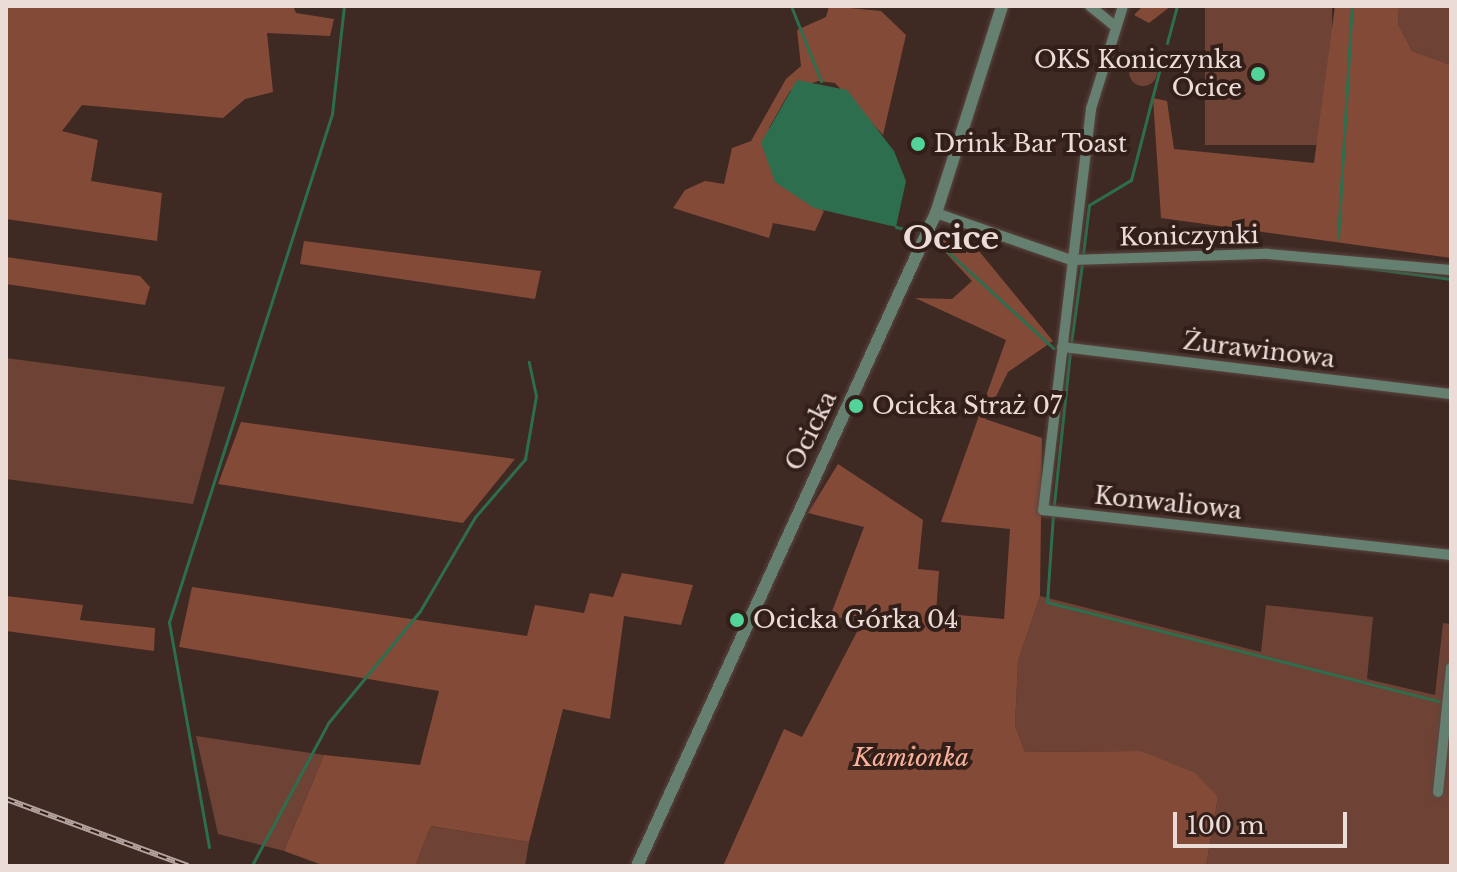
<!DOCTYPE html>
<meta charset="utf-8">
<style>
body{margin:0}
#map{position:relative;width:1457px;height:872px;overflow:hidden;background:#3e2923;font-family:"Libre Baskerville",serif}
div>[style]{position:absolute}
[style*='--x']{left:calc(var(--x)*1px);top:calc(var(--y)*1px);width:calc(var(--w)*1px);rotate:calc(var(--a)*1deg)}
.green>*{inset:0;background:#6e4335;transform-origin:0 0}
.round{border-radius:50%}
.forest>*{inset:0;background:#844a38}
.water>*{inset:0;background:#2d6e4e}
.stream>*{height:3px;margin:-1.5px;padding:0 1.5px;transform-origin:1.5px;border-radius:1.5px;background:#2d6e4e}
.roads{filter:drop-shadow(0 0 2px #5a4640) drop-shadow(0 0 2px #5a4640)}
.minor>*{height:10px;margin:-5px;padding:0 5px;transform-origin:5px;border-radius:5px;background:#657f70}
.tertiary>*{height:12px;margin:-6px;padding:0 6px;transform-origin:6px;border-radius:6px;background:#657f70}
.rail>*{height:6px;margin-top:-3px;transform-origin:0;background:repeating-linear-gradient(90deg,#331f19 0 9px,#b4a39f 0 18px);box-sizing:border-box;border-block:2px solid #b4a39f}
.dots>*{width:22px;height:22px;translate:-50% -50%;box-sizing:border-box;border:4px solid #331f19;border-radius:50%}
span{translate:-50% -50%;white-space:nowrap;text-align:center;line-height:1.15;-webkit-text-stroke:8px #331f19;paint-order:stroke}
.poi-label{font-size:24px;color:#ebdcd8}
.right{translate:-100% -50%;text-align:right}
.left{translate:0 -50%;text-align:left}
.street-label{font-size:24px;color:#ebdcd8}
.park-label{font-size:24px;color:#fab29b;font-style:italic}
.district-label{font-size:32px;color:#ebdcd8;font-weight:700}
.frame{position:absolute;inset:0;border:8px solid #ebdcd8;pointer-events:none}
.scale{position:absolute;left:1173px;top:812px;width:174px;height:36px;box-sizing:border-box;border:4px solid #ebdcd8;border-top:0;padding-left:10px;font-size:24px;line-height:28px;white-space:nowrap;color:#ebdcd8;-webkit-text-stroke:6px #331f19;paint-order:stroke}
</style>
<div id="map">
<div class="green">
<div style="left:1205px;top:6px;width:127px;height:139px"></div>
<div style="clip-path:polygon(1399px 6px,1451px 6px,1451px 65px,1412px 51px,1398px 24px)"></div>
<div class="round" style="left:1129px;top:58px;width:28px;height:28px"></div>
<div style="clip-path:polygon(6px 358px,225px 387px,193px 504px,6px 479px)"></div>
<div style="clip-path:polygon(1040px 596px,1261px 652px,1266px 605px,1373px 617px,1367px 679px,1435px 695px,1443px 623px,1451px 624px,1451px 866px,1206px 866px,1218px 797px,1141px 751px,1025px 752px,1015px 726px,1018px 661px)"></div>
<div style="clip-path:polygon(196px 736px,324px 755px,284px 851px,218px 834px)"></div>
<div style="clip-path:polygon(431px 826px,529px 842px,525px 866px,415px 866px)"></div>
</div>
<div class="forest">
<div style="clip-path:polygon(6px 6px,293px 6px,296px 13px,334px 19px,330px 36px,267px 33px,273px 92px,245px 99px,223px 118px,82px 105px,62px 131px,98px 140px,91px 181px,162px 193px,157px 241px,6px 219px)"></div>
<div style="clip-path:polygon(829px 6px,881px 11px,906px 35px,883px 135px,835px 83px,818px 81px,790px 91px,769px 128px,775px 182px,824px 211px,815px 231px,773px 223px,769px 238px,673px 208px,685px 190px,705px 181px,724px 184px,732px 148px,751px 141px,786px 79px,801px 66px,797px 30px,826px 17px)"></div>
<div style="clip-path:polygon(1143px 6px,1171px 6px,1149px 23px,1134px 15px)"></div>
<div style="clip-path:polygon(1335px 6px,1399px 6px,1398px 24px,1412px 51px,1451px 65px,1451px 258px,1161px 218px,1153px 98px,1167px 101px,1174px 149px,1314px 163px)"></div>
<div style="clip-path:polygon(942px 234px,974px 245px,1053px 341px,1008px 372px,985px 419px,1042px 438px,1040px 596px,1018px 661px,1015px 726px,1025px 752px,1141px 751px,1195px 773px,1218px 797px,1206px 866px,723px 866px,784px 729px,802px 737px,860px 626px,831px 614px,864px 527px,808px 513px,838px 464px,923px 520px,918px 569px,939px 571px,936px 613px,1004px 619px,1010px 529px,941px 522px,1006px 340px,915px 298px,952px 299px,972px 281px,943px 250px)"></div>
<div style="clip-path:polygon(304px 241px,541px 271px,535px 299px,300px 264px)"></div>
<div style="clip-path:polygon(6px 257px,140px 276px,150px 287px,145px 305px,6px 284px)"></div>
<div style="clip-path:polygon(241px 422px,515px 459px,463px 523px,218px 484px)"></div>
<div style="clip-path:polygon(622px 573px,693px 585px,681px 625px,624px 616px,610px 719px,563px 709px,529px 842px,431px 826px,415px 866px,325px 866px,284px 851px,324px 755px,420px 765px,439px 691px,179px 647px,192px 587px,527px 636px,535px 605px,584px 613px,590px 593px,613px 597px)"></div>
<div style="clip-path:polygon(6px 596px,83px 605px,80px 620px,155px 628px,154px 651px,6px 631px)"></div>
</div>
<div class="water">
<div style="clip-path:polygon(797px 80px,847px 90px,894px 151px,906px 181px,896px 227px,814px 208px,775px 182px,761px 143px)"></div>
</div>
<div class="stream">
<div style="--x:791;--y:6;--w:81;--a:68.2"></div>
<div style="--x:1167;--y:43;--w:38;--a:-75"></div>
<div style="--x:896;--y:227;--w:18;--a:13"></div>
<div style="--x:1338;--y:239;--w:233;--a:-86.6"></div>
<div style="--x:936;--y:241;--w:159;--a:42.4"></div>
<div style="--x:1083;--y:254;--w:49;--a:-83"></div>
<div style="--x:1089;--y:205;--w:49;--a:-30.8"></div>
<div style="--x:1131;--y:180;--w:128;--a:-75.5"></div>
<div style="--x:1345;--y:265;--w:107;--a:7.5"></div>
<div style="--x:1071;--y:343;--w:80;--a:-82.1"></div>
<div style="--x:1054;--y:504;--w:152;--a:-84"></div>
<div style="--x:1053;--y:514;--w:88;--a:93.9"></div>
<div style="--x:1047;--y:602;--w:404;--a:14.2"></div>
<div style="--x:209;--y:847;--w:229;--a:-100.1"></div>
<div style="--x:169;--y:622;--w:534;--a:-72.21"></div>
<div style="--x:332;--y:114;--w:109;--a:-83.7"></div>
<div style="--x:252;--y:865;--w:161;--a:-61.8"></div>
<div style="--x:328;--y:723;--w:145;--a:-50.6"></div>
<div style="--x:420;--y:611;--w:109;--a:-59.7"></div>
<div style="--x:475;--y:517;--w:77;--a:-49.2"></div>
<div style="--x:525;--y:459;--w:64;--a:-80.1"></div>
<div style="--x:536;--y:396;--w:35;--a:-102"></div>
</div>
<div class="roads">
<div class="minor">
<div style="--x:1090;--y:6;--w:32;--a:39"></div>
<div style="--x:1123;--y:6;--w:108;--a:107.3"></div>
<div style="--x:1091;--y:109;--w:404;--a:96.8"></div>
<div style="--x:1043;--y:510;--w:410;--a:6.3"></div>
<div style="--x:936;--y:213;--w:143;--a:19.2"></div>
<div style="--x:1071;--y:260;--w:196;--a:-1.8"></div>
<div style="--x:1267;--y:254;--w:185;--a:5"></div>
<div style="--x:1062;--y:347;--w:392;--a:6.9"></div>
<div style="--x:1438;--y:792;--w:125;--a:-84"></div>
</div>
<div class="tertiary">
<div style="--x:637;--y:866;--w:718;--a:-65.4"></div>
<div style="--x:936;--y:213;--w:217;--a:-72.3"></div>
</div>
</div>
<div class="rail">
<div style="--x:6;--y:799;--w:194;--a:20.2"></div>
</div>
<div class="dots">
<div style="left:1258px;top:74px;background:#52d397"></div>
<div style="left:918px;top:144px;background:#52d397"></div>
<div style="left:856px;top:406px;background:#52d397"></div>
<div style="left:737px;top:620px;background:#52d397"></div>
</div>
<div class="poi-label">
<span class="right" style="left:1242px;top:74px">OKS Koniczynka<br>Ocice</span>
<span class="left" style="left:934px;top:144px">Drink Bar Toast</span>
<span class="left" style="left:872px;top:406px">Ocicka Straż 07</span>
<span class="left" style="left:753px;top:620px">Ocicka Górka 04</span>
</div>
<div class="street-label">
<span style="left:1189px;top:236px;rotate:-1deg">Koniczynki</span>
<span style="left:1259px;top:350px;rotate:7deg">Żurawinowa</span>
<span style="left:811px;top:431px;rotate:-64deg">Ocicka</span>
<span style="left:1168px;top:503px;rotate:6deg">Konwaliowa</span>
</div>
<div class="park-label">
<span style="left:911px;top:758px">Kamionka</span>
</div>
<div class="district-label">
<span style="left:951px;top:238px">Ocice</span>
</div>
<div class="frame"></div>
<div class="scale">100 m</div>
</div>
